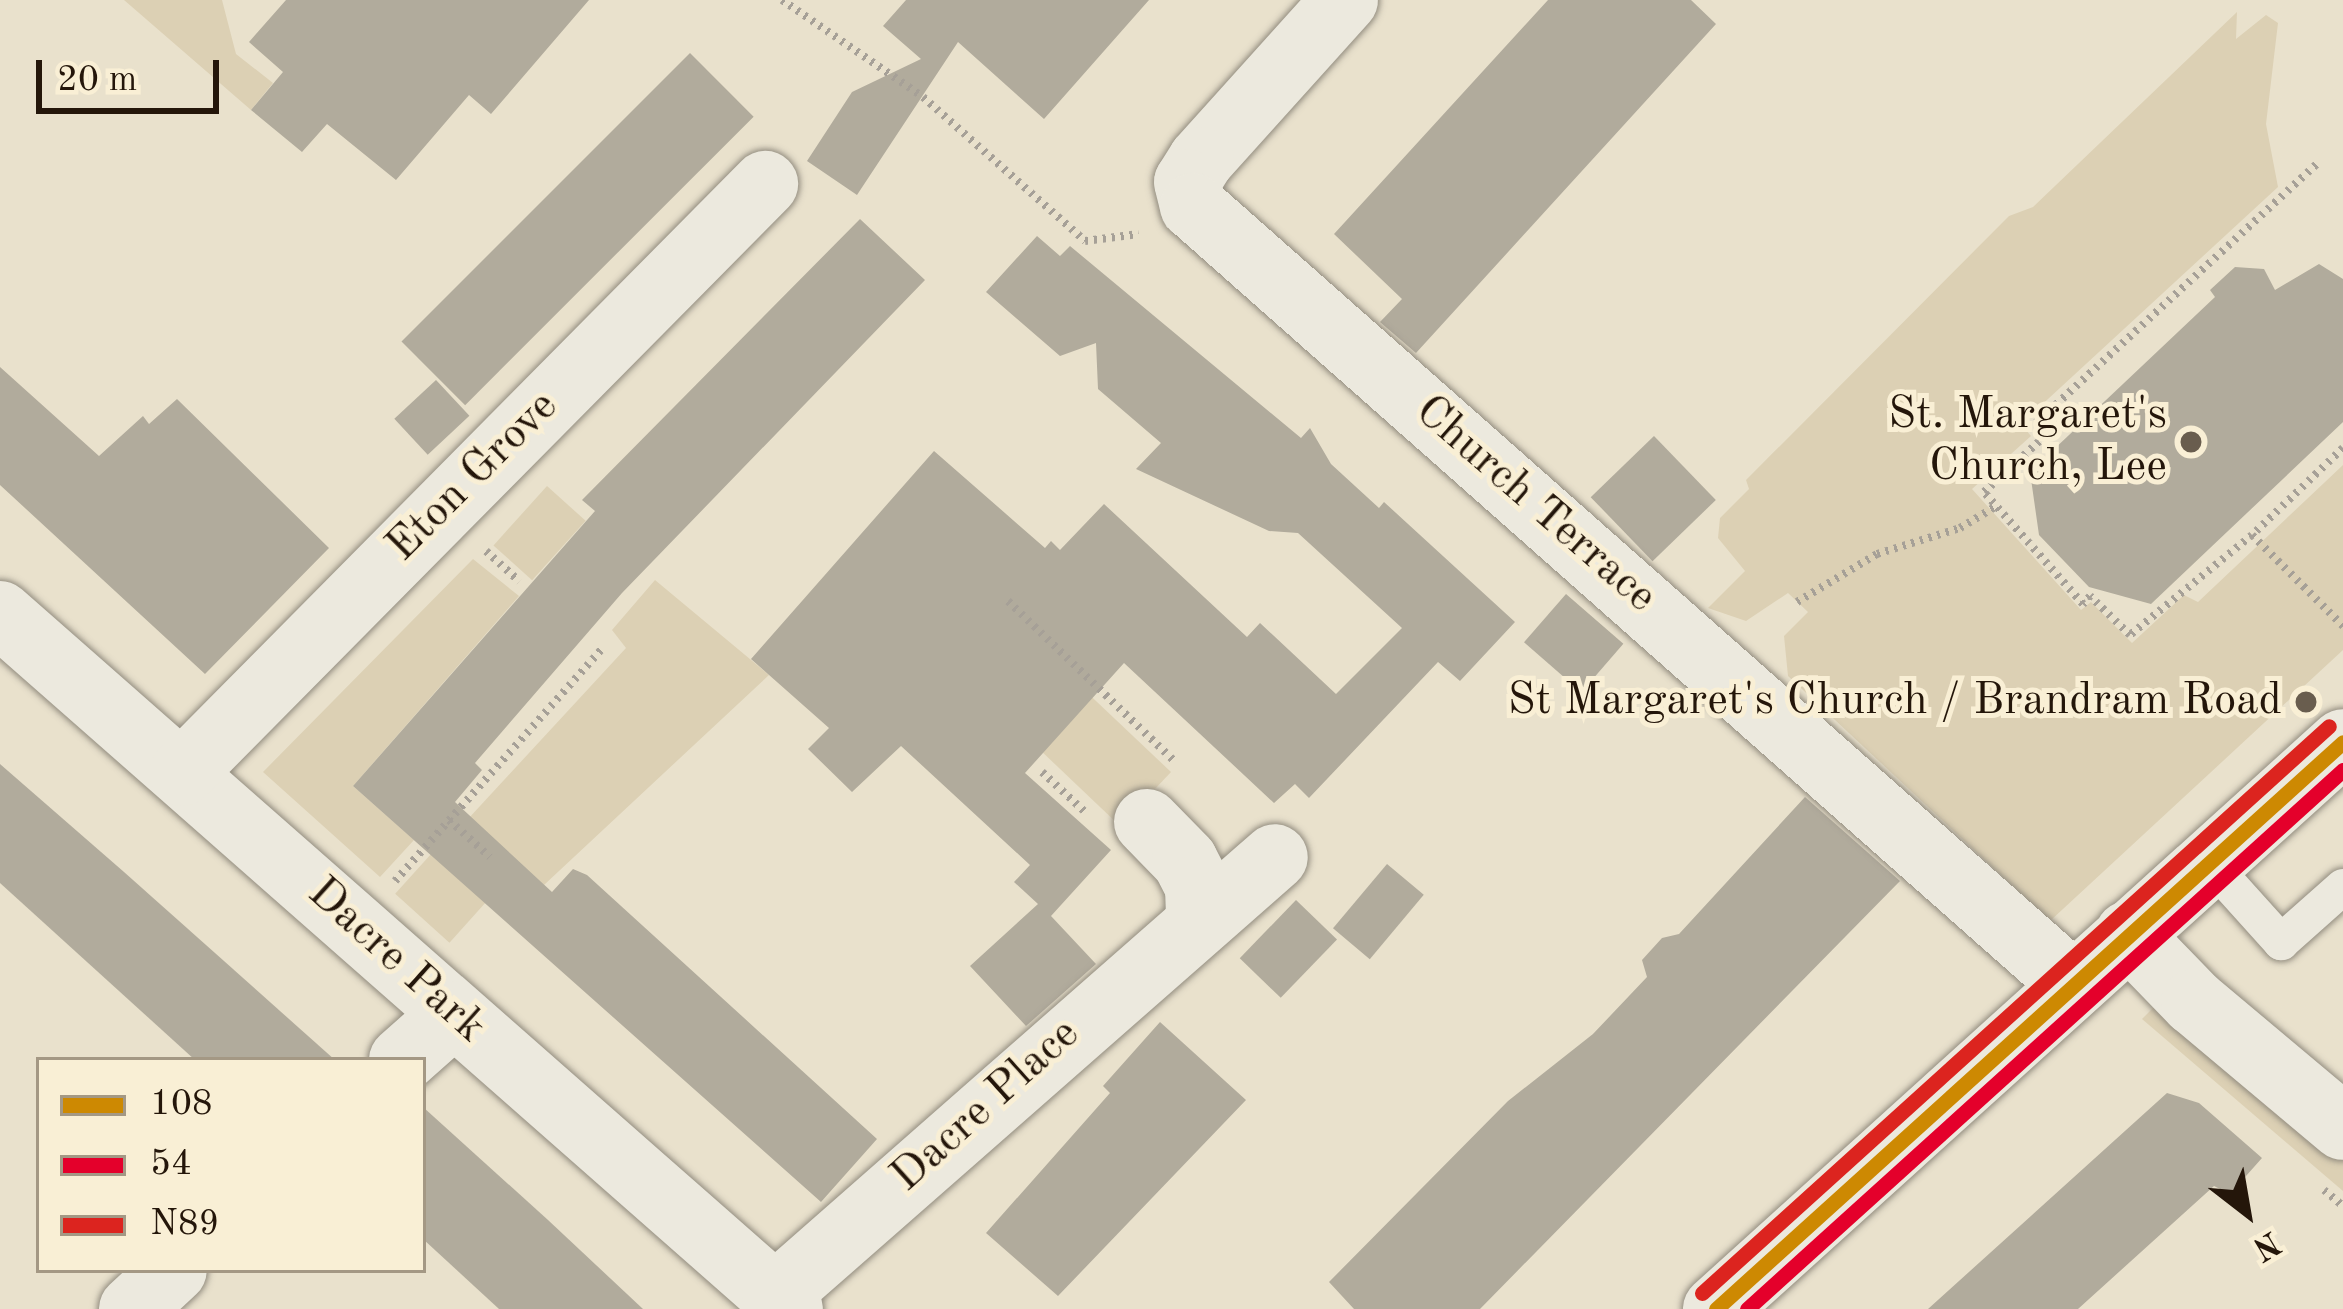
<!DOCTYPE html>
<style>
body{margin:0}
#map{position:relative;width:2343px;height:1309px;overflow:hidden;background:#e9e1cc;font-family:"Old Standard TT",serif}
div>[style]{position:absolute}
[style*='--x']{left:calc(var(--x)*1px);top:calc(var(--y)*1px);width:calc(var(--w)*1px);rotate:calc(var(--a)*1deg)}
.green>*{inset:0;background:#dcd0b4;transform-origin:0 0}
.building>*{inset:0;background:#b1ab9c;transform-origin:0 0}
.path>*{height:8px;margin-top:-4px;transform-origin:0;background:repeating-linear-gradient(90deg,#a6a097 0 3px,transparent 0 9px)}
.roads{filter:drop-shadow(0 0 3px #938d80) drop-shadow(0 0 3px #938d80)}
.lane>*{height:36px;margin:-18px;padding:0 18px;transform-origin:18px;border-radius:18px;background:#ece9de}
.street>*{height:66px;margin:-33px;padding:0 33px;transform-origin:33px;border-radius:33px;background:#ece9de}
.secondary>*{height:66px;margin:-33px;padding:0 33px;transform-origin:33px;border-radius:33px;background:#ece9de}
.bus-1>*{height:15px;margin:-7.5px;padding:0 7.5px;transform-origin:7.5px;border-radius:7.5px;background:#cd8902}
.bus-2>*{height:15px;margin:-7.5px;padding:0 7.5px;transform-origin:7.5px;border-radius:7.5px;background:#e4002b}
.bus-3>*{height:15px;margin:-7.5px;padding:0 7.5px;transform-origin:7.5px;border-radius:7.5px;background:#dc241f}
.dots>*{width:33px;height:33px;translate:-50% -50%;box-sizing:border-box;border:6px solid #f9efd5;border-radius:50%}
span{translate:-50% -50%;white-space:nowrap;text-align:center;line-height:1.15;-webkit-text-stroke:10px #f9efd5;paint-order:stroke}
.poi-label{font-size:45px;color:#24160a}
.right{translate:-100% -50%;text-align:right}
.street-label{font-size:45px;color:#24160a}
.legend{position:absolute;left:36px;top:1057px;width:390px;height:216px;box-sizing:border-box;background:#f9efd5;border:3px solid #a49884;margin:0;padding:15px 21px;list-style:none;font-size:36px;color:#24160a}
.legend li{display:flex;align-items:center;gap:24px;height:60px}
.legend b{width:60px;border:3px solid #a49884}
.north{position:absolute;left:2187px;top:1153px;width:120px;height:120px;-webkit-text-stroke:9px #f9efd5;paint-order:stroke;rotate:149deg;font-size:33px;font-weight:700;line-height:48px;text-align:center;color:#24160a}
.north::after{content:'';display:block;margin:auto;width:42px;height:54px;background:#24160a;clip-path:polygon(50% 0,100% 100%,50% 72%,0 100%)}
.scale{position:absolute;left:36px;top:60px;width:183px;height:54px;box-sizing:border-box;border:6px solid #24160a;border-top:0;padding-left:15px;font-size:36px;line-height:42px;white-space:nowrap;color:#24160a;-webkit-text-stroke:9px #f9efd5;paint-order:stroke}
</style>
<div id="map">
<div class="green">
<div style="clip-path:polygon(124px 0,222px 0,236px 54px,273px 83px,251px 110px)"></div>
<div style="clip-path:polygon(2237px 12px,2236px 39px,2266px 15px,2278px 23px,2266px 124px,2278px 187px,2021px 424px,2031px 436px,1972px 489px,2081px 610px,2091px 602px,2132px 643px,2184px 595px,2198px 602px,2343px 465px,2343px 650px,2050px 921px,1788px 676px,1784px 636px,1808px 612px,1788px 593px,1746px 621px,1708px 608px,1745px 571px,1718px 538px,1720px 518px,1749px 489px,1746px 480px,2009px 216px,2033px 207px)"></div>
<div style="left:547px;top:486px;width:52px;height:80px;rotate:42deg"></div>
<div style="clip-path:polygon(473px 559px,519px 596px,353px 786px,414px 840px,380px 877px,263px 772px)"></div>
<div style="clip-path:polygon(655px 580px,769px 675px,544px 885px,468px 819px,626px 648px,612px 630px)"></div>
<div style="clip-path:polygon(1001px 611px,1171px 772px,1120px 826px,1038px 748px)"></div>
<div style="left:432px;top:853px;width:73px;height:55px;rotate:42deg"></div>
<div style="clip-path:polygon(2156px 1005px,2343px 1156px,2343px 1191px,2142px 1019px)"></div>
</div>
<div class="building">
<div style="clip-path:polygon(286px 0,589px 0,491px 114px,469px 95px,396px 180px,327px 124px,302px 152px,251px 110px,283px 72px,249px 42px)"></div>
<div style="clip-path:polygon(906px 0,1149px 0,1044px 119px,958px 42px,857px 195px,807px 161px,852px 92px,921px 59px,883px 26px)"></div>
<div style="clip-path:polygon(1548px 0,1691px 0,1716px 24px,1416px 353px,1380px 322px,1402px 299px,1334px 234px)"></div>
<div style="left:690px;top:53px;width:90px;height:408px;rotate:45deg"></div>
<div style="clip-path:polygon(860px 219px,925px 280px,622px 593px,475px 763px,482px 770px,455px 802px,552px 892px,573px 869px,587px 875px,877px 1139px,821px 1202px,353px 786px,595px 511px,582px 500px)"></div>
<div style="clip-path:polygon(1037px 236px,1060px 256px,1070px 246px,1301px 438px,1310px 428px,1331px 464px,1379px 508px,1384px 502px,1515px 622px,1460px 681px,1438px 662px,1309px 798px,1295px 784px,1274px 803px,1124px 663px,1025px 773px,1111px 850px,1051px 916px,1096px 964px,1026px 1026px,970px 966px,1038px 904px,1014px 882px,1030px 865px,901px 746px,852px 792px,808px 749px,829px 728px,751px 659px,934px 451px,1045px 548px,1051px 541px,1060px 550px,1104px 504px,1247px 637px,1260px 623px,1336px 694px,1402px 628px,1298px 533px,1269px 531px,1136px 469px,1161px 443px,1098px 389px,1096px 343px,1060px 356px,986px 292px)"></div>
<div style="clip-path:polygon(2319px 264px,2343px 279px,2343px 422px,2151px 604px,2089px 587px,2039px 535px,2030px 472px,2215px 297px,2210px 290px,2235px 267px,2264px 269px,2275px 290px)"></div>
<div style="clip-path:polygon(0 367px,99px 456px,143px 416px,149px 424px,177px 399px,329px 548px,205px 674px,0 485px)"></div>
<div style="left:436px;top:380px;width:49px;height:57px;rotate:47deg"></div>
<div style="left:1654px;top:436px;width:89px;height:88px;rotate:46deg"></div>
<div style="left:1566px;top:594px;width:76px;height:64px;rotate:41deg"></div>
<div style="clip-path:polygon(0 764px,124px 872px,335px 1060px,195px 1060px,0 883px)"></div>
<div style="clip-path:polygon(1805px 797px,1900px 881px,1480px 1309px,1354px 1309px,1329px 1282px,1508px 1101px,1593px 1034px,1647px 977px,1642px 960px,1662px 938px,1679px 934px)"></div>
<div style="left:1387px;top:864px;width:48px;height:84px;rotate:40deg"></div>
<div style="left:1296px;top:900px;width:57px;height:81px;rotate:44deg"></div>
<div style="clip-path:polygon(1160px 1022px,1246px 1100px,1058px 1296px,986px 1233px,1110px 1093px,1103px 1086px)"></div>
<div style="clip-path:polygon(2167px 1093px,2199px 1103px,2262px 1158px,2230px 1194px,2214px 1186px,2078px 1309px,1928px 1309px)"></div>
<div style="clip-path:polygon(423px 1107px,548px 1220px,643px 1309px,499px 1309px,423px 1239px)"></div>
</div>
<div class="path">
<div style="--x:782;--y:0;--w:171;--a:34.5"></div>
<div style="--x:923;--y:97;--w:217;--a:41.6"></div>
<div style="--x:1085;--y:241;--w:54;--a:-7.4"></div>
<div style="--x:2343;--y:448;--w:126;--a:136.3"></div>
<div style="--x:2252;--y:535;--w:129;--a:45"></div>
<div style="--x:2252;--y:535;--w:158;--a:140.7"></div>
<div style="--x:2130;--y:635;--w:56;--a:-135.7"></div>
<div style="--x:2090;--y:596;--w:11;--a:131"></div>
<div style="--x:2083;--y:604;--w:149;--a:-131.5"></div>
<div style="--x:1984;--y:492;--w:86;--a:-42.6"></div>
<div style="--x:2047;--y:434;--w:16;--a:-135"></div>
<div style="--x:2036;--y:423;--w:382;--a:-42.7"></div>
<div style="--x:486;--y:551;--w:45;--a:42.3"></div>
<div style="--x:1008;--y:601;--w:231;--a:43.9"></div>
<div style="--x:1797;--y:602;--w:93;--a:-31"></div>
<div style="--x:1877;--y:554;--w:87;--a:-17.4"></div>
<div style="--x:1960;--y:528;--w:44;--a:-31.2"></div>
<div style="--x:1042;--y:772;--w:59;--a:42.9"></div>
<div style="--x:449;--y:820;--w:55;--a:42.1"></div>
<div style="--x:395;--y:881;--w:310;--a:-48.3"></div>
<div style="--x:2324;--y:1190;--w:25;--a:40"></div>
</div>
<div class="roads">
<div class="lane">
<div style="--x:2209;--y:862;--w:108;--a:48"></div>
<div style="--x:2281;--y:942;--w:83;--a:-41.6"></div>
</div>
<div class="street">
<div style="--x:1345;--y:0;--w:215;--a:132"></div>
<div style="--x:1201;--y:160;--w:26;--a:122"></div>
<div style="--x:1187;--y:182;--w:25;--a:76"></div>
<div style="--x:1193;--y:206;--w:1175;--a:41.48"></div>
<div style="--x:0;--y:614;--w:1052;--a:41.34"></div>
<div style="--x:182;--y:773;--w:829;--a:-45.29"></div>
<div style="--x:1147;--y:822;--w:54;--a:45.7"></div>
<div style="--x:1185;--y:861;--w:29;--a:63"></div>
<div style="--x:1198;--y:887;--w:32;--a:88"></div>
<div style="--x:2128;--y:934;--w:95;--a:45.9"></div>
<div style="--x:2194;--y:1002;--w:194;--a:40"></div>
<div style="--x:402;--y:1060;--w:69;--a:-41.5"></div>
<div style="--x:775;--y:1296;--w:665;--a:-41.28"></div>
<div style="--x:132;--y:1309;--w:57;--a:-42.9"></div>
</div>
<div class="secondary">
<div style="--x:1716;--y:1309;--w:845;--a:-42.12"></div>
</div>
</div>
<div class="bus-1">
<div style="--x:1716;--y:1309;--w:845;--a:-42.12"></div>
</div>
<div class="bus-2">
<div style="--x:1747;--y:1309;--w:804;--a:-42.13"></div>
</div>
<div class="bus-3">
<div style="--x:1702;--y:1293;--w:845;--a:-42.12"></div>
</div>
<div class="dots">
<div style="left:2191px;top:442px;background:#695d4e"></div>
<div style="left:2306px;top:702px;background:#695d4e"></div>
</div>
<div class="poi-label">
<span class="right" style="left:2167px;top:442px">St. Margaret's<br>Church, Lee</span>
<span class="right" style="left:2282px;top:702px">St Margaret's Church / Brandram Road</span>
</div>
<div class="street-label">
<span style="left:473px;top:477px;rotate:-45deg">Eton Grove</span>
<span style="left:1535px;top:505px;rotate:41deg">Church Terrace</span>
<span style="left:396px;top:961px;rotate:42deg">Dacre Park</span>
<span style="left:986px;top:1106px;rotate:-42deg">Dacre Place</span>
</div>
<ul class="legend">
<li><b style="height:15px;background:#cd8902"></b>108</li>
<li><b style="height:15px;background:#e4002b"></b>54</li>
<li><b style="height:15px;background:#dc241f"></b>N89</li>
</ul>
<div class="north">N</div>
<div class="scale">20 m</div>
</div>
